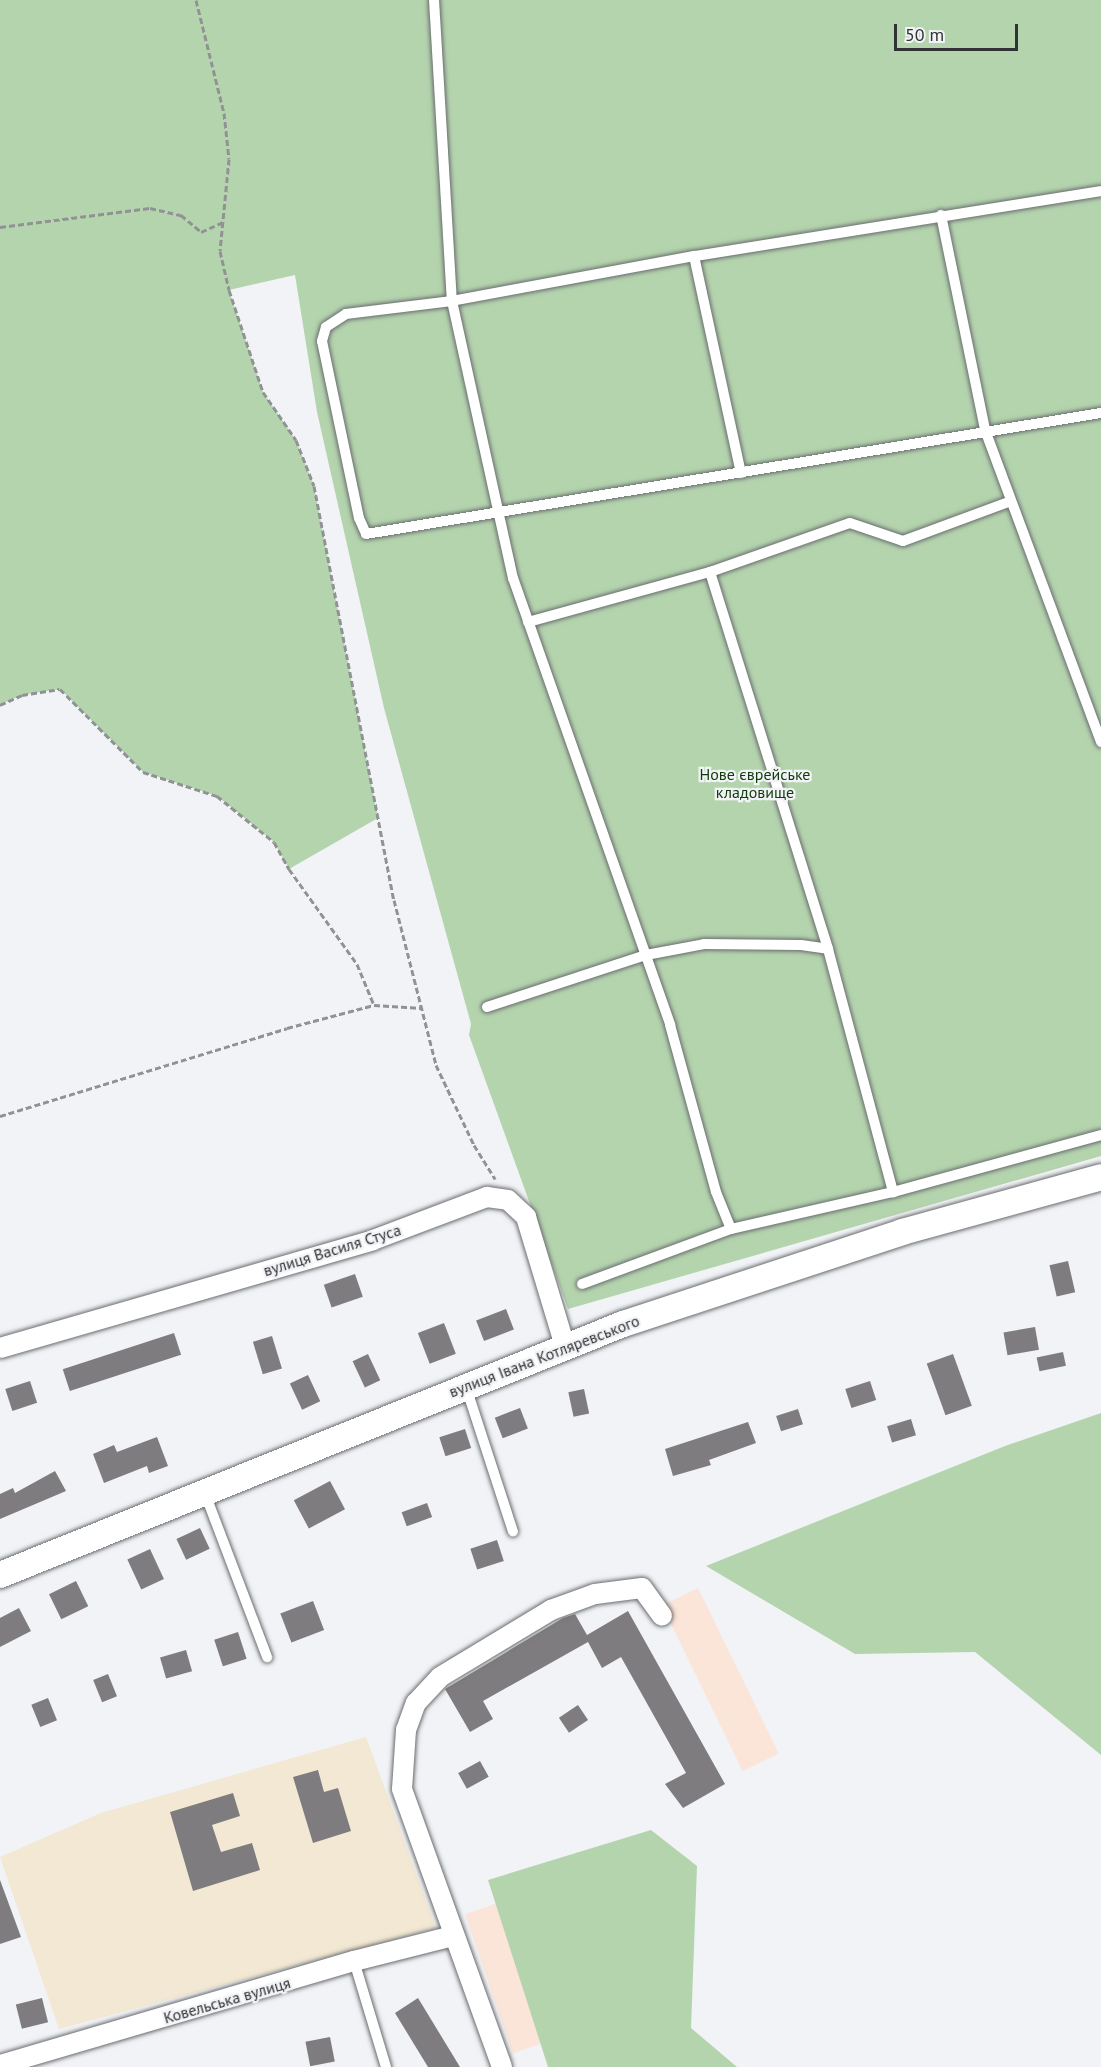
<!DOCTYPE html>
<meta charset="utf-8">
<style>
body{margin:0}
#map{position:relative;width:1101px;height:2067px;overflow:hidden;background:#f1f3f6;font-family:"PT Sans",sans-serif}
div>[style]{position:absolute}
[style*='--x']{left:calc(var(--x)*1px);top:calc(var(--y)*1px);width:calc(var(--w)*1px);rotate:calc(var(--a)*1deg)}
.industrial>*{inset:0;background:#fbe4d8;transform-origin:0 0}
.education>*{inset:0;background:#f2e8d3}
.green>*{inset:0;background:#b4d4ae}
.building>*{inset:0;background:#7e7c7f;transform-origin:0 0}
.path>*{height:3px;margin-top:-1.5px;transform-origin:0;background:repeating-linear-gradient(90deg,#919294 0 6px,transparent 0 9px)}
.roads{filter:drop-shadow(0 0 2px #6b6d70) drop-shadow(0 0 2px #6b6d70)}
.service>*{height:10px;margin:-5px;padding:0 5px;transform-origin:5px;border-radius:5px;background:#fff}
.minor>*{height:20px;margin:-10px;padding:0 10px;transform-origin:10px;border-radius:10px;background:#fff}
.tertiary>*{height:26px;margin:-13px;padding:0 13px;transform-origin:13px;border-radius:13px;background:#fff}
span{translate:-50% -50%;white-space:nowrap;text-align:center;line-height:1.15;-webkit-text-stroke:4.5px #f1f3f6;paint-order:stroke}
.park-label{font-size:16px;color:#0f3c08}
.street-label{font-size:16px;color:#313233}
.scale{position:absolute;left:894px;top:24px;width:124px;height:27px;box-sizing:border-box;border:3px solid #313233;border-top:0;padding-left:8px;font-size:18px;line-height:21px;white-space:nowrap;color:#313233;-webkit-text-stroke:4px #f1f3f6;paint-order:stroke}
</style>
<div id="map">
<div class="industrial">
<div style="left:698px;top:1588px;width:184px;height:40px;rotate:64deg"></div>
<div style="left:501px;top:1902px;width:147px;height:38px;rotate:71deg"></div>
</div>
<div class="education">
<div style="clip-path:polygon(366px 1737px,436px 1928px,59px 2029px,0 1857px,101px 1813px)"></div>
</div>
<div class="green">
<div style="clip-path:polygon(0 0,1101px 0,1101px 1156px,568px 1309px,469px 1035px,471px 1024px,384px 708px,317px 412px,295px 275px,229px 290px,263px 392px,296px 440px,314px 486px,378px 818px,289px 869px,274px 842px,217px 796px,143px 772px,60px 689px,22px 695px,0 705px)"></div>
<div style="clip-path:polygon(1101px 1413px,1101px 1755px,975px 1652px,855px 1654px,706px 1566px,1005px 1446px)"></div>
<div style="clip-path:polygon(651px 1830px,697px 1866px,691px 2028px,737px 2067px,548px 2067px,488px 1880px)"></div>
</div>
<div class="building">
<div style="left:1068px;top:1261px;width:32px;height:19px;rotate:77deg"></div>
<div style="left:355px;top:1274px;width:24px;height:33px;rotate:71deg"></div>
<div style="left:506px;top:1309px;width:22px;height:32px;rotate:69deg"></div>
<div style="left:444px;top:1323px;width:33px;height:28px;rotate:69deg"></div>
<div style="left:1035px;top:1327px;width:23px;height:32px;rotate:80deg"></div>
<div style="left:174px;top:1333px;width:23px;height:117px;rotate:72deg"></div>
<div style="left:272px;top:1336px;width:34px;height:20px;rotate:73deg"></div>
<div style="left:1063px;top:1352px;width:14px;height:27px;rotate:78deg"></div>
<div style="left:368px;top:1354px;width:29px;height:17px;rotate:65deg"></div>
<div style="left:953px;top:1354px;width:55px;height:28px;rotate:70deg"></div>
<div style="left:308px;top:1375px;width:29px;height:20px;rotate:65deg"></div>
<div style="left:30px;top:1381px;width:23px;height:26px;rotate:72deg"></div>
<div style="left:870px;top:1381px;width:20px;height:26px;rotate:72deg"></div>
<div style="left:584px;top:1389px;width:25px;height:16px;rotate:78deg"></div>
<div style="left:520px;top:1408px;width:22px;height:27px;rotate:69deg"></div>
<div style="left:798px;top:1409px;width:16px;height:23px;rotate:72deg"></div>
<div style="left:911px;top:1419px;width:17px;height:25px;rotate:73deg"></div>
<div style="clip-path:polygon(748px 1422px,756px 1443px,709px 1460px,711px 1465px,673px 1476px,665px 1449px)"></div>
<div style="left:465px;top:1429px;width:20px;height:27px;rotate:72deg"></div>
<div style="clip-path:polygon(157px 1437px,168px 1466px,149px 1473px,147px 1466px,104px 1483px,93px 1454px,114px 1445px,117px 1452px)"></div>
<div style="clip-path:polygon(55px 1471px,66px 1491px,0 1519px,0 1494px,13px 1488px,15px 1493px)"></div>
<div style="left:330px;top:1481px;width:32px;height:41px;rotate:62deg"></div>
<div style="left:427px;top:1503px;width:15px;height:27px;rotate:70deg"></div>
<div style="left:200px;top:1528px;width:23px;height:26px;rotate:65deg"></div>
<div style="left:497px;top:1540px;width:22px;height:28px;rotate:72deg"></div>
<div style="left:150px;top:1549px;width:33px;height:25px;rotate:65deg"></div>
<div style="left:76px;top:1581px;width:28px;height:30px;rotate:64deg"></div>
<div style="left:313px;top:1601px;width:31px;height:35px;rotate:69deg"></div>
<div style="clip-path:polygon(19px 1608px,31px 1631px,0 1647px,0 1618px)"></div>
<div style="clip-path:polygon(628px 1611px,725px 1784px,683px 1808px,665px 1784px,686px 1773px,621px 1657px,602px 1668px,588px 1642px,483px 1701px,493px 1719px,470px 1732px,445px 1689px,563px 1618px,575px 1614px,587px 1635px)"></div>
<div style="left:238px;top:1632px;width:28px;height:25px;rotate:72deg"></div>
<div style="left:186px;top:1650px;width:22px;height:27px;rotate:74deg"></div>
<div style="left:108px;top:1674px;width:24px;height:16px;rotate:68deg"></div>
<div style="left:48px;top:1698px;width:24px;height:18px;rotate:68deg"></div>
<div style="left:578px;top:1705px;width:18px;height:23px;rotate:56deg"></div>
<div style="left:480px;top:1761px;width:18px;height:25px;rotate:61deg"></div>
<div style="clip-path:polygon(318px 1770px,324px 1792px,338px 1788px,351px 1831px,313px 1843px,293px 1777px)"></div>
<div style="clip-path:polygon(233px 1793px,240px 1816px,212px 1825px,221px 1852px,252px 1843px,260px 1870px,193px 1891px,170px 1812px)"></div>
<div style="clip-path:polygon(0 1880px,21px 1937px,0 1944px)"></div>
<div style="left:42px;top:1998px;width:25px;height:27px;rotate:76deg"></div>
<div style="clip-path:polygon(418px 1998px,460px 2067px,428px 2067px,395px 2013px)"></div>
<div style="left:330px;top:2037px;width:25px;height:25px;rotate:79deg"></div>
</div>
<div class="path">
<div style="--x:196;--y:0;--w:116;--a:76.1"></div>
<div style="--x:224;--y:113;--w:46;--a:83.8"></div>
<div style="--x:229;--y:159;--w:92;--a:95.6"></div>
<div style="--x:220;--y:251;--w:40;--a:77"></div>
<div style="--x:229;--y:290;--w:108;--a:71.6"></div>
<div style="--x:263;--y:392;--w:58;--a:55.5"></div>
<div style="--x:296;--y:440;--w:49;--a:68.6"></div>
<div style="--x:314;--y:486;--w:422;--a:79.1"></div>
<div style="--x:394;--y:900;--w:170;--a:75.7"></div>
<div style="--x:436;--y:1065;--w:89;--a:64.6"></div>
<div style="--x:474;--y:1145;--w:40;--a:58"></div>
<div style="--x:0;--y:227;--w:151;--a:-7.2"></div>
<div style="--x:150;--y:208;--w:32;--a:13"></div>
<div style="--x:181;--y:215;--w:26;--a:40"></div>
<div style="--x:201;--y:232;--w:24;--a:-24"></div>
<div style="--x:0;--y:705;--w:24;--a:-24"></div>
<div style="--x:22;--y:695;--w:38;--a:-9"></div>
<div style="--x:60;--y:689;--w:117;--a:45"></div>
<div style="--x:143;--y:772;--w:78;--a:18"></div>
<div style="--x:217;--y:796;--w:73;--a:38.9"></div>
<div style="--x:274;--y:842;--w:31;--a:61"></div>
<div style="--x:289;--y:869;--w:117;--a:54.4"></div>
<div style="--x:357;--y:964;--w:44;--a:67.5"></div>
<div style="--x:0;--y:1116;--w:300;--a:-17"></div>
<div style="--x:287;--y:1028;--w:90;--a:-14.8"></div>
<div style="--x:374;--y:1005;--w:48;--a:3.6"></div>
</div>
<div class="roads">
<div class="service">
<div style="--x:434;--y:0;--w:302;--a:86.6"></div>
<div style="--x:452;--y:301;--w:284;--a:77.6"></div>
<div style="--x:513;--y:578;--w:474;--a:70.6"></div>
<div style="--x:670;--y:1025;--w:173;--a:74.6"></div>
<div style="--x:716;--y:1192;--w:40;--a:68"></div>
<div style="--x:1101;--y:191;--w:412;--a:170.9"></div>
<div style="--x:694;--y:256;--w:246;--a:169.5"></div>
<div style="--x:452;--y:301;--w:107;--a:173"></div>
<div style="--x:346;--y:314;--w:24;--a:147"></div>
<div style="--x:326;--y:327;--w:15;--a:106"></div>
<div style="--x:322;--y:341;--w:181;--a:78.2"></div>
<div style="--x:359;--y:518;--w:17;--a:66"></div>
<div style="--x:366;--y:534;--w:745;--a:-9.35"></div>
<div style="--x:941;--y:215;--w:219;--a:78.4"></div>
<div style="--x:985;--y:430;--w:333;--a:69.6"></div>
<div style="--x:694;--y:256;--w:222;--a:77.8"></div>
<div style="--x:710;--y:572;--w:395;--a:72.6"></div>
<div style="--x:828;--y:949;--w:252;--a:75"></div>
<div style="--x:528;--y:622;--w:189;--a:-15.4"></div>
<div style="--x:710;--y:572;--w:148;--a:-19.3"></div>
<div style="--x:850;--y:523;--w:56;--a:18.8"></div>
<div style="--x:903;--y:541;--w:115;--a:-20.3"></div>
<div style="--x:487;--y:1007;--w:167;--a:-18.1"></div>
<div style="--x:646;--y:955;--w:59;--a:-10.7"></div>
<div style="--x:704;--y:944;--w:97;--a:0.6"></div>
<div style="--x:801;--y:945;--w:27;--a:8"></div>
<div style="--x:582;--y:1284;--w:159;--a:-20.3"></div>
<div style="--x:731;--y:1229;--w:166;--a:-12.9"></div>
<div style="--x:893;--y:1192;--w:216;--a:-15.3"></div>
<div style="--x:466;--y:1387;--w:152;--a:72"></div>
<div style="--x:204;--y:1491;--w:178;--a:69.2"></div>
<div style="--x:354;--y:1961;--w:111;--a:73.2"></div>
</div>
<div class="minor">
<div style="--x:0;--y:1348;--w:388;--a:-16.1"></div>
<div style="--x:373;--y:1240;--w:122;--a:-20.7"></div>
<div style="--x:487;--y:1197;--w:21;--a:8"></div>
<div style="--x:508;--y:1200;--w:25;--a:43"></div>
<div style="--x:526;--y:1217;--w:135;--a:73.2"></div>
<div style="--x:0;--y:2065;--w:369;--a:-16.4"></div>
<div style="--x:354;--y:1961;--w:102;--a:-14.2"></div>
<div style="--x:502;--y:2067;--w:295;--a:-109.8"></div>
<div style="--x:402;--y:1789;--w:59;--a:-86.1"></div>
<div style="--x:406;--y:1730;--w:29;--a:-70"></div>
<div style="--x:416;--y:1703;--w:35;--a:-47"></div>
<div style="--x:440;--y:1677;--w:130;--a:-31.1"></div>
<div style="--x:551;--y:1610;--w:47;--a:-20"></div>
<div style="--x:595;--y:1594;--w:47;--a:-7.3"></div>
<div style="--x:642;--y:1588;--w:34;--a:54"></div>
</div>
<div class="tertiary">
<div style="--x:0;--y:1575;--w:672;--a:-21.94"></div>
<div style="--x:623;--y:1324;--w:294;--a:-18.2"></div>
<div style="--x:902;--y:1232;--w:206;--a:-15.4"></div>
</div>
</div>
<div class="park-label">
<span style="left:755px;top:783px">Нове єврейське<br>кладовище</span>
</div>
<div class="street-label">
<span style="left:332px;top:1250px;rotate:-17deg">вулиця Василя Стуса</span>
<span style="left:544px;top:1356px;rotate:-21deg">вулиця Івана Котляревського</span>
<span style="left:227px;top:2000px;rotate:-16deg">Ковельська вулиця</span>
</div>
<div class="scale">50 m</div>
</div>
